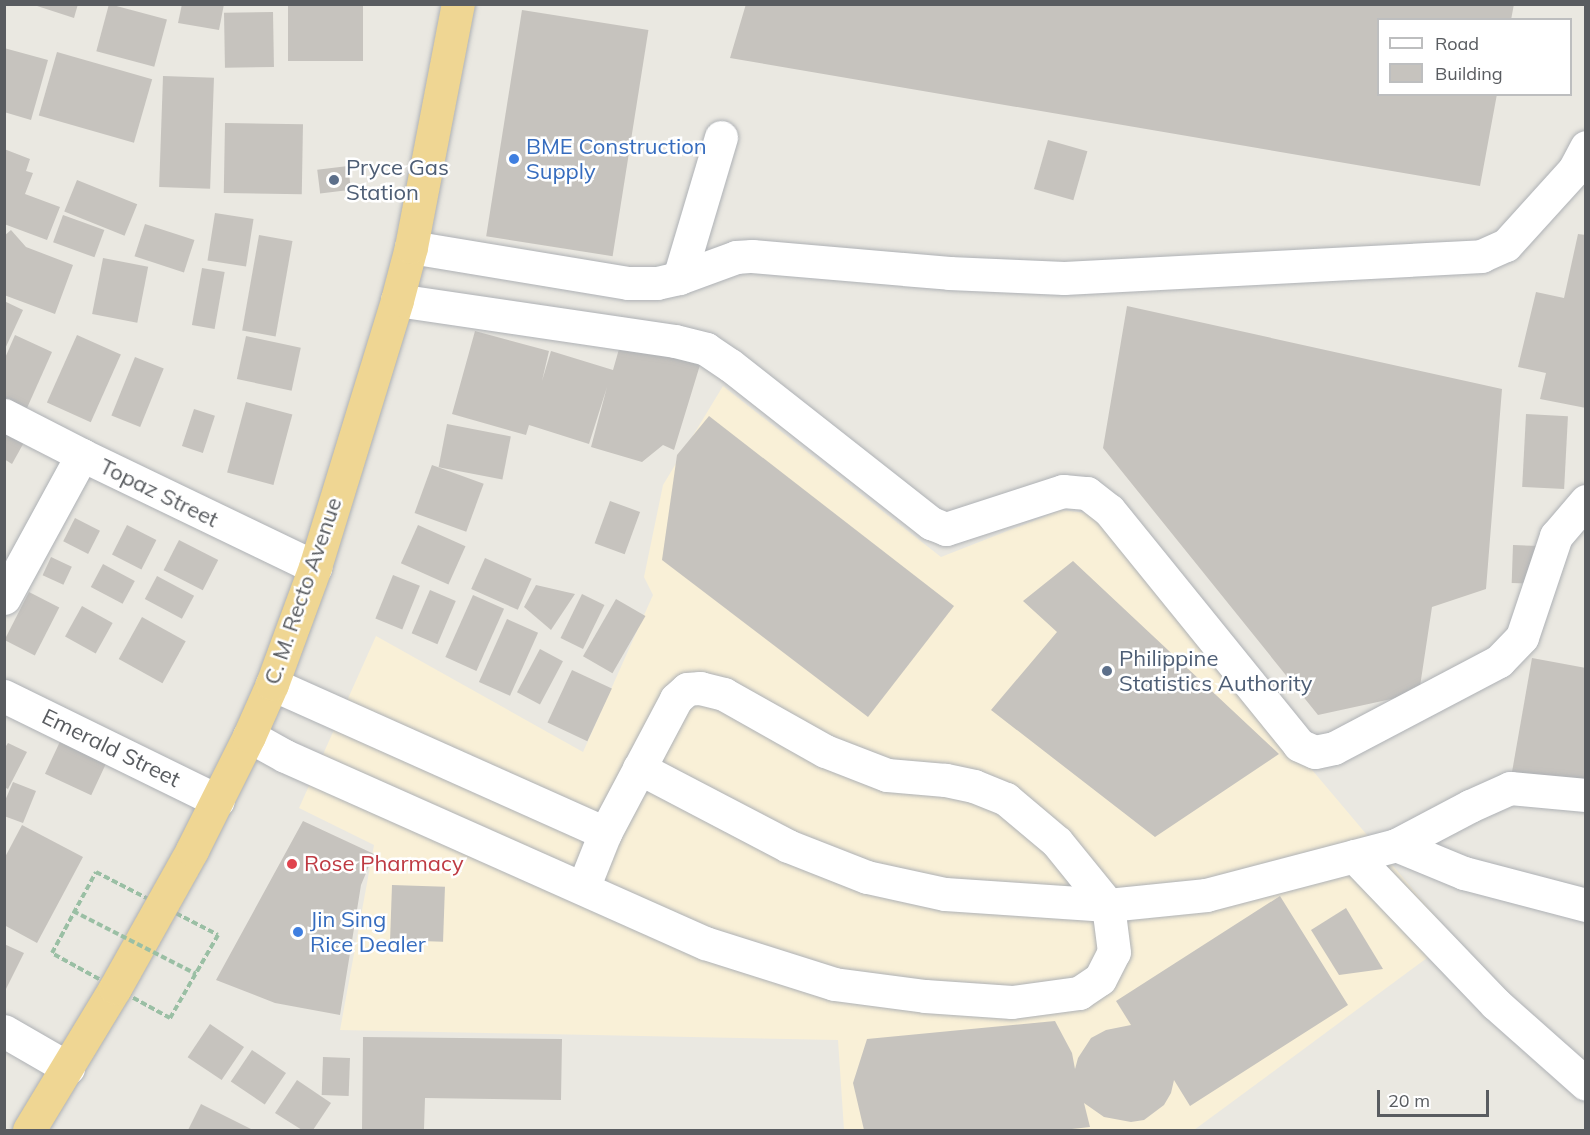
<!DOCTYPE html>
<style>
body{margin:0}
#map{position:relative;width:1590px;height:1135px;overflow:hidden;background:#eae8e1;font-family:Mulish,sans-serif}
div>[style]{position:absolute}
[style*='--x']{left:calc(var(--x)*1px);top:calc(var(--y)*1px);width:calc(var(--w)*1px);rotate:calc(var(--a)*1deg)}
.commercial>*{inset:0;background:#f9f0d7}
.building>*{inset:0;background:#c6c3be;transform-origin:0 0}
.path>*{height:4px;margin-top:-2px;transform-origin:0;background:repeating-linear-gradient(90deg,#9abfa4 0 6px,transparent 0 9px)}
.roads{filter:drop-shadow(0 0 2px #aeb1b5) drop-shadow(0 0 2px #aeb1b5)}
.minor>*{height:33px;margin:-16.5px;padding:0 16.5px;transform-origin:16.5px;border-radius:16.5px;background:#fff}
.highway>*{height:33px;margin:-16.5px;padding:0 16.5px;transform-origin:16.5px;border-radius:16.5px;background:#efd693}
.path-bridge>*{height:4px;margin-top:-2px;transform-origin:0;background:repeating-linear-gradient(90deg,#9abfa4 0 6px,transparent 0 9px)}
.dots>*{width:16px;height:16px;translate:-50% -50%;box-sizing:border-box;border:3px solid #fff;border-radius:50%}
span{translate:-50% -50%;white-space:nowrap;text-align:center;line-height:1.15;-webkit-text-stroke:5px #fff;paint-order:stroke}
.shop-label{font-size:22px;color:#366cbe}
.left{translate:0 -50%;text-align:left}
.service-label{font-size:22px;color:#4e5e75}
.street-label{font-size:22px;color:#595c60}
.health-label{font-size:22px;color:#be3a42}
.frame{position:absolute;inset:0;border:6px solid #595c60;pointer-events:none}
.legend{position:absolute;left:1377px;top:18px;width:195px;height:78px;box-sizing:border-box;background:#fff;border:2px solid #bdbebf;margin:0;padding:8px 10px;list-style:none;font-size:18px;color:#595c60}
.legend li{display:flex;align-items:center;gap:12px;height:30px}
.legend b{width:30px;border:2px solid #bdbebf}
.scale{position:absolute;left:1377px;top:1090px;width:112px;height:27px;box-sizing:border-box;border:3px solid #595c60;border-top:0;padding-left:8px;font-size:18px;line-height:21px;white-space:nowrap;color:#595c60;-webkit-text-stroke:4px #fff;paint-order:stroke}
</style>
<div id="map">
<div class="commercial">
<div style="clip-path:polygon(723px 386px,941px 557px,1061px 510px,1096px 514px,1454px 938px,1194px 1130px,844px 1130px,838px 1040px,340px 1030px,374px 845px,299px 808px,376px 636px,583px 752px,653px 595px,644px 577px,663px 485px)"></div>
</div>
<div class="building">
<div style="clip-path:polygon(31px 4px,78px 4px,74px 18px)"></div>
<div style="left:109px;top:4px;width:60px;height:49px;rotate:15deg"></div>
<div style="clip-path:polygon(182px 4px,224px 4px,219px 30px,178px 23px)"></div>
<div style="clip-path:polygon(746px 4px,1514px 4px,1511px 20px,1378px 20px,1378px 94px,1497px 94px,1480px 186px,730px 58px)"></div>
<div style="left:288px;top:5px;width:75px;height:56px"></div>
<div style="left:522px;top:10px;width:128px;height:229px;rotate:9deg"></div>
<div style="left:273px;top:12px;width:55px;height:49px;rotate:89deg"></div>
<div style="clip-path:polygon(4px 48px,48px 60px,31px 120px,4px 112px)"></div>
<div style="left:57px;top:52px;width:99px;height:66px;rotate:16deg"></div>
<div style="left:163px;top:76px;width:51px;height:111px;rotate:2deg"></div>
<div style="left:225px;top:123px;width:78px;height:70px;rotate:1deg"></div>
<div style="left:1048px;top:140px;width:41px;height:51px;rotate:16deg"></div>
<div style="clip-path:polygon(4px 149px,30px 159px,26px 171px,33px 173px,25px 194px,60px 207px,47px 240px,4px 224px)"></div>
<div style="left:348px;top:166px;width:24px;height:31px;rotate:83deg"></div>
<div style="left:77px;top:180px;width:65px;height:34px;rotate:22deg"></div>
<div style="left:215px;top:213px;width:39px;height:48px;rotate:9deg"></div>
<div style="left:63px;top:215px;width:44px;height:29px;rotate:20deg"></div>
<div style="left:145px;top:224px;width:52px;height:34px;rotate:18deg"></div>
<div style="clip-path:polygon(11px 230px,26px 247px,73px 265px,55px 314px,4px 295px,4px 236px)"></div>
<div style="clip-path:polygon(1578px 234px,1586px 235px,1586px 408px,1540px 399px,1546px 373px,1518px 367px,1536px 292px,1564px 298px)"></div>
<div style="left:259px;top:235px;width:34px;height:97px;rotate:10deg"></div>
<div style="left:103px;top:258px;width:46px;height:57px;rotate:11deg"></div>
<div style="left:202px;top:268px;width:23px;height:58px;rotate:10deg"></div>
<div style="clip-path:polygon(4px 301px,23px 310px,4px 351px)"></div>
<div style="clip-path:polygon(1127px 306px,1502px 389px,1486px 589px,1432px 607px,1419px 693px,1318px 715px,1103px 448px)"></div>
<div style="clip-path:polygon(475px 331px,549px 351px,542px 381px,551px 351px,613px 370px,621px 342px,700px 365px,674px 450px,663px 445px,642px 462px,591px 447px,607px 387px,589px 444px,529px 425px,526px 435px,452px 414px)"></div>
<div style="clip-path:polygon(15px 335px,52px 352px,27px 408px,5px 398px,5px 358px)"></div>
<div style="left:77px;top:335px;width:48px;height:74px;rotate:24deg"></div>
<div style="left:246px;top:336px;width:56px;height:44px;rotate:12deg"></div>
<div style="left:135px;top:357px;width:31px;height:63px;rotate:22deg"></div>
<div style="left:246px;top:402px;width:48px;height:73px;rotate:15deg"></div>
<div style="left:194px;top:409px;width:22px;height:39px;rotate:18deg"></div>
<div style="left:1526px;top:414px;width:42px;height:73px;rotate:3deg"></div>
<div style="clip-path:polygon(709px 416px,954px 606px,868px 717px,662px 560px,677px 455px)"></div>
<div style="left:447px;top:424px;width:65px;height:44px;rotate:11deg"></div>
<div style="clip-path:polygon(4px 425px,27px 437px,12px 464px,4px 459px)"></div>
<div style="left:432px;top:465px;width:55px;height:51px;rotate:20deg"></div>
<div style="left:610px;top:501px;width:32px;height:45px;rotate:20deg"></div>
<div style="left:75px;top:518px;width:28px;height:26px;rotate:27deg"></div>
<div style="left:127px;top:525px;width:33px;height:33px;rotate:27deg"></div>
<div style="left:418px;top:525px;width:52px;height:42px;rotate:24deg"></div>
<div style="left:179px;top:540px;width:44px;height:34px;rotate:27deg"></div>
<div style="left:1513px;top:545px;width:26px;height:38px;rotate:2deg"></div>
<div style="left:51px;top:557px;width:23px;height:20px;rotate:25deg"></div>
<div style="left:485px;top:558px;width:51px;height:34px;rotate:24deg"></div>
<div style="clip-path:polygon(1073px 561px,1279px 754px,1155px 837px,991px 710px,1057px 632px,1023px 601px)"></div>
<div style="left:103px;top:564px;width:36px;height:26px;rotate:28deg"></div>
<div style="left:393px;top:575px;width:29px;height:47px;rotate:22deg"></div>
<div style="left:157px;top:576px;width:42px;height:26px;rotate:28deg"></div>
<div style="clip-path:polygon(536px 585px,575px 594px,551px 630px,524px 607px)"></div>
<div style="left:430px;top:590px;width:28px;height:47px;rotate:23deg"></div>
<div style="left:29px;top:592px;width:34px;height:54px;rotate:27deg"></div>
<div style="left:582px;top:594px;width:25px;height:49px;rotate:26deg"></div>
<div style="left:473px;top:595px;width:34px;height:68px;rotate:24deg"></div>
<div style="left:616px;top:599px;width:34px;height:66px;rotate:30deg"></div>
<div style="left:82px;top:606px;width:35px;height:35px;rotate:29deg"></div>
<div style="left:142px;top:617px;width:50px;height:48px;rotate:29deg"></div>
<div style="left:507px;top:619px;width:34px;height:69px;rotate:24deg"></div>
<div style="left:540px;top:649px;width:26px;height:49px;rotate:28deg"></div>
<div style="clip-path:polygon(1532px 658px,1586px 668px,1586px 785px,1512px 772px)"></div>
<div style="left:572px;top:670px;width:44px;height:58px;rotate:25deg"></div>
<div style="left:64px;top:733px;width:51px;height:45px;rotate:25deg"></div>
<div style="clip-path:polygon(8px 743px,27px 752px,8px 789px,4px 787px,4px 749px)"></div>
<div style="clip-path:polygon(13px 782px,36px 791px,23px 823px,4px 816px,4px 803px)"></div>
<div style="clip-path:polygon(303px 821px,374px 854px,361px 885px,340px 1015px,275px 1003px,216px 980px)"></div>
<div style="clip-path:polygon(22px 825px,83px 857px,37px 943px,4px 925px,4px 859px)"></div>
<div style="left:392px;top:885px;width:53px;height:55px;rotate:2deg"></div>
<div style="clip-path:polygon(1280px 896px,1348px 1005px,1190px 1106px,1174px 1080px,1171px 1093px,1164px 1105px,1144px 1120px,1131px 1122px,1104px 1117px,1084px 1103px,1090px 1127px,1063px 1130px,864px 1130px,853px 1083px,867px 1039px,1055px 1021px,1072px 1053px,1075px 1069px,1078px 1058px,1091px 1038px,1106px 1030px,1131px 1025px,1116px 1001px)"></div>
<div style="clip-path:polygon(1346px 908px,1383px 969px,1339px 975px,1311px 930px)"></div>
<div style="clip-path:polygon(4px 944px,24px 953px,4px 993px)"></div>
<div style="left:210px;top:1024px;width:41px;height:40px;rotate:34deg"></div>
<div style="clip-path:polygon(363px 1037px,562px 1039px,561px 1100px,425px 1098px,424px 1129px,362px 1129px)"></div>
<div style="left:252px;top:1050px;width:41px;height:38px;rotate:34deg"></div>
<div style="left:323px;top:1057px;width:27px;height:38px;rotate:2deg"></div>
<div style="clip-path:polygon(297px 1080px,331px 1103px,313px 1130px,302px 1130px,275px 1113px)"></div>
<div style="clip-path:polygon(201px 1104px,253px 1130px,188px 1130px)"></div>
</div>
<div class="path">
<div style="--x:96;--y:872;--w:137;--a:27.3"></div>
<div style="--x:218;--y:935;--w:96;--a:120"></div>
<div style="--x:170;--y:1018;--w:135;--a:-151.2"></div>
<div style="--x:52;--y:953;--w:92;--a:-61.5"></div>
</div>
<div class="roads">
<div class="minor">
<div style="--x:411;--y:247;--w:220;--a:9.4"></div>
<div style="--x:628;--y:283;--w:29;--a:0"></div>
<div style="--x:657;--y:283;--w:23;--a:-13"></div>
<div style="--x:679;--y:278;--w:61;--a:-20.2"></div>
<div style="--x:736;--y:257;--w:16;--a:-4"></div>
<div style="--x:752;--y:256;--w:198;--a:4.9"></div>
<div style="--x:949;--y:273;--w:115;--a:2.5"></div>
<div style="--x:1064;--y:278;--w:418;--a:-3"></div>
<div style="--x:1481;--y:256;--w:27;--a:-24"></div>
<div style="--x:1506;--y:245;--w:101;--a:-47.8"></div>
<div style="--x:1574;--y:170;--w:26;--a:-62"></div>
<div style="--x:679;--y:278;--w:147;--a:-73.4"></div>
<div style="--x:397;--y:300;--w:281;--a:8.4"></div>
<div style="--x:675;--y:341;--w:32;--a:14"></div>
<div style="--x:706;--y:349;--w:29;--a:34"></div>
<div style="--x:730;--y:365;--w:256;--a:38.2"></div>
<div style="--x:931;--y:523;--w:16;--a:22"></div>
<div style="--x:946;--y:529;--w:123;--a:-18"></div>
<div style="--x:1063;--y:491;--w:24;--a:5"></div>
<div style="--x:1087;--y:493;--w:28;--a:38"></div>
<div style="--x:1109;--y:510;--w:302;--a:51"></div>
<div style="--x:1299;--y:745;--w:17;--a:24"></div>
<div style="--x:1315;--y:752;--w:19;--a:-12"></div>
<div style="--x:1334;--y:748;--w:187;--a:-27.8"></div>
<div style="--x:1499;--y:661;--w:33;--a:-46"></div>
<div style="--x:1522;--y:637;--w:107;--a:-71.4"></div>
<div style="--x:1556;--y:536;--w:46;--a:-49.4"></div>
<div style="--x:4;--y:415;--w:88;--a:27.1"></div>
<div style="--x:82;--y:455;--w:259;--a:25.7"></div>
<div style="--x:4;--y:598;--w:163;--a:-61.4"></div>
<div style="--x:272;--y:684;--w:365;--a:24.1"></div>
<div style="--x:4;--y:696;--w:238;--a:26.1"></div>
<div style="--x:249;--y:736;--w:41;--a:29.1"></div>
<div style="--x:285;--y:756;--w:460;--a:24"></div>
<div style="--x:705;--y:943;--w:135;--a:17.6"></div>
<div style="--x:834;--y:984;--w:92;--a:7.5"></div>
<div style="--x:925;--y:996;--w:87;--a:3.9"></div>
<div style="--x:1012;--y:1002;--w:68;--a:-7.7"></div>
<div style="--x:1079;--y:993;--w:25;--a:-34"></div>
<div style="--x:1100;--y:979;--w:30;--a:-63"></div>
<div style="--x:1114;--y:952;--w:47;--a:-97.3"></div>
<div style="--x:1108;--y:905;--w:81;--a:-129"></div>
<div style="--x:1057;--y:842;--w:67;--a:-139.9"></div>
<div style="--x:1006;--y:799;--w:35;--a:-158"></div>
<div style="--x:974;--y:786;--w:30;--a:-168"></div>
<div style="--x:945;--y:780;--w:58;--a:-175.1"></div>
<div style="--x:887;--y:775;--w:66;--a:-158.8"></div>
<div style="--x:825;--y:751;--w:116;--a:-150.6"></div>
<div style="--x:724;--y:694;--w:25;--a:-166"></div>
<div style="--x:700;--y:688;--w:13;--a:176"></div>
<div style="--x:687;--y:689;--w:15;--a:138"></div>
<div style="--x:676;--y:699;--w:152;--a:117.9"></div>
<div style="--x:605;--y:833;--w:59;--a:111.8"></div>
<div style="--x:639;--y:768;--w:168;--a:27.6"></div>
<div style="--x:788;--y:846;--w:85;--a:21.4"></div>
<div style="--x:867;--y:877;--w:80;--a:12.3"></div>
<div style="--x:945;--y:894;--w:163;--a:3.9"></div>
<div style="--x:1108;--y:905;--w:99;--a:-5.8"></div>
<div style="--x:1206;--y:895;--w:196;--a:-14.7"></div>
<div style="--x:1396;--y:845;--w:84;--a:-27.8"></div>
<div style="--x:1470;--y:806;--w:44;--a:-24.2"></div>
<div style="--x:1510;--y:788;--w:76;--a:5.3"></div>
<div style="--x:1396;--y:845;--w:74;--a:22.4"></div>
<div style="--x:1464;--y:873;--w:126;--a:14.7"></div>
<div style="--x:1354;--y:856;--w:205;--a:46.2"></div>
<div style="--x:1496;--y:1004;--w:120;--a:41.6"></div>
<div style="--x:4;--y:1031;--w:74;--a:30"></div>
</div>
<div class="highway">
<div style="--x:29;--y:1130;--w:166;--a:-58.8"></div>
<div style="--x:115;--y:988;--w:158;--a:-60.8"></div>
<div style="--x:192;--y:850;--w:127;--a:-63.4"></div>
<div style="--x:249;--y:736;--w:57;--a:-66.1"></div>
<div style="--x:272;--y:684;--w:125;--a:-69.8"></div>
<div style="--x:315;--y:567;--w:279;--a:-72.9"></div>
<div style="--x:397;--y:300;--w:55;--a:-75.2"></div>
<div style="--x:411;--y:247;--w:248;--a:-79.1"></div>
</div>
</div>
<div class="path-bridge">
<div style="--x:73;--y:911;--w:138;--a:27.1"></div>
</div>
<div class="dots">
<div style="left:514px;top:159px;background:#3f7fe0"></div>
<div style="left:334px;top:180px;background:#5c6f8a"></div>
<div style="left:1107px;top:671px;background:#5c6f8a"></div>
<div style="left:292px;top:864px;background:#e0444e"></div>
<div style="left:298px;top:932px;background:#3f7fe0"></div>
</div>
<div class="shop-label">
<span class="left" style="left:526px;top:159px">BME Construction<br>Supply</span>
<span class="left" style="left:310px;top:932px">Jin Sing<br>Rice Dealer</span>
</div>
<div class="service-label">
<span class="left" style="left:346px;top:180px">Pryce Gas<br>Station</span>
<span class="left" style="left:1119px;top:671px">Philippine<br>Statistics Authority</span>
</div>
<div class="street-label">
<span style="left:159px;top:493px;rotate:26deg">Topaz Street</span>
<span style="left:303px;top:591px;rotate:-71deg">C. M. Recto Avenue</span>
<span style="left:111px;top:748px;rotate:26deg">Emerald Street</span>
</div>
<div class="health-label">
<span class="left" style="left:304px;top:864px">Rose Pharmacy</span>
</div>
<div class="frame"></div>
<ul class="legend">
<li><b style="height:8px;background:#fff"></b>Road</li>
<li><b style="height:16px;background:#c6c3be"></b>Building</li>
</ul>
<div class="scale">20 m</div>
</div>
